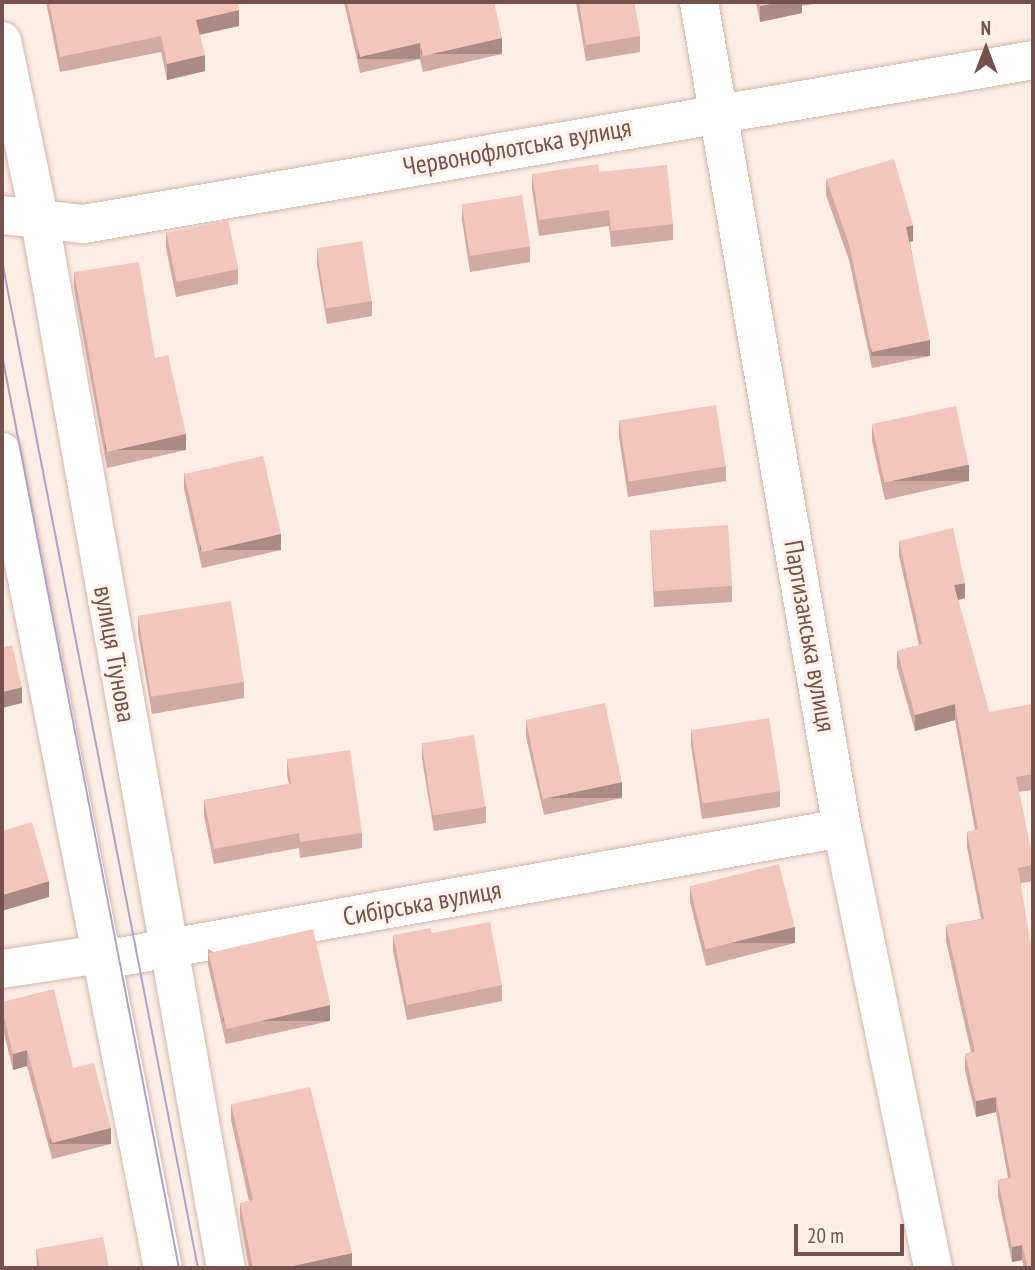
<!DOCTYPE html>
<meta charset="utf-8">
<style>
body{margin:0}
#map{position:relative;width:1035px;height:1270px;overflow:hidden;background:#fdeee5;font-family:"PT Sans Narrow",sans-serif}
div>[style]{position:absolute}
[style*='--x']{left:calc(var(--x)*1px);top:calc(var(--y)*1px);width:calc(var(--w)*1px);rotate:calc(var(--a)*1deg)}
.roads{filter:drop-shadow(0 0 2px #d1b6ae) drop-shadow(0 0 2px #d1b6ae)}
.minor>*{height:38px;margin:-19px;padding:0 19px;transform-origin:19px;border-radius:19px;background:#fff}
.tram>*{height:2px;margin:-1px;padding:0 1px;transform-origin:1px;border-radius:1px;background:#aea3c7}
.wall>*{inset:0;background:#d1aaa3}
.shaded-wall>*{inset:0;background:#aa8b84;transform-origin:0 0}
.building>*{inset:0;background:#f3c6bd;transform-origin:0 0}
span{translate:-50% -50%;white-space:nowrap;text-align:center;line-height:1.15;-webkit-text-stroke:7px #fff3ec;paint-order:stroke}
.street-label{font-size:26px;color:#76504a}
.frame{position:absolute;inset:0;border:4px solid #76504a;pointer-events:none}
.north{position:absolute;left:951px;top:14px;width:70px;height:70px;-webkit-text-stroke:5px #fff3ec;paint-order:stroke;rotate:0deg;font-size:19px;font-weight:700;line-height:28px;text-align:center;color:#76504a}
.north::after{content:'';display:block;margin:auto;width:24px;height:32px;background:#76504a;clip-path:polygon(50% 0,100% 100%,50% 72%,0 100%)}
.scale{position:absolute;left:794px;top:1224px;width:110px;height:32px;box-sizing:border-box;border:4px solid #76504a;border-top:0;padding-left:9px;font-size:21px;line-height:24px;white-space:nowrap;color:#76504a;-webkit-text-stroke:5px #fff3ec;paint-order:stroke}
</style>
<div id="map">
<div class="roads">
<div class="minor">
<div style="--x:699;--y:2;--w:838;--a:80.18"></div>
<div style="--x:842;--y:828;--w:449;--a:78.3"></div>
<div style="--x:2;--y:41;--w:184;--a:78.1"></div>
<div style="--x:40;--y:221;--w:1063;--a:79.93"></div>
<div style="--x:2;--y:215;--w:82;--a:6.3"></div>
<div style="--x:84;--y:224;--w:963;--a:-9.8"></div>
<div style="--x:2;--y:452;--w:832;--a:78.84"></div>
<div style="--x:2;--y:969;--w:100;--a:-8.6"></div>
<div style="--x:101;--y:954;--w:19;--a:9"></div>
<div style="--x:120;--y:957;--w:733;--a:-10.13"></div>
</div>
</div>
<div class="tram">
<div style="--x:2;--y:261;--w:1026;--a:78.99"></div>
<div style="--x:2;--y:355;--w:930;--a:79.03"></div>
</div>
<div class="wall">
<div style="clip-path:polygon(46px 2px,237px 2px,239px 26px,200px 35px,205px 71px,167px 80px,161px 52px,60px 72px)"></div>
<div style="clip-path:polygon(344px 2px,494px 2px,502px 54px,423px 72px,420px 59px,360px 73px)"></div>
<div style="clip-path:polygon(576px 2px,634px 2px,640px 36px,640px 52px,586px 61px)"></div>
<div style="clip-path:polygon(756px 2px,825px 2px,802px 6px,802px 13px,760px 22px)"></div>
<div style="clip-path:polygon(599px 172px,673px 224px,673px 240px,611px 247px,609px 226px,539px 236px,532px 189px,532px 174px)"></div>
<div style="clip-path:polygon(826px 179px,913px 241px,910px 242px,930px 356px,872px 368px,849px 260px,826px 195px)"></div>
<div style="clip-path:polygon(462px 204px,530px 246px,530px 262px,470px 272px,462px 220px)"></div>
<div style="clip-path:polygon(166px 232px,238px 269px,238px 284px,176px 297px,166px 248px)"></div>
<div style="clip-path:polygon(317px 249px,372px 301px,372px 316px,327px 324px,317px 265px)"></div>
<div style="clip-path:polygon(74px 272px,155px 358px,186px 450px,107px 468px,74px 288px)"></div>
<div style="clip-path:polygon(619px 421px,726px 466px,726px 481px,628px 497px,619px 437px)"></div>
<div style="clip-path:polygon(872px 425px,969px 481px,885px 500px,872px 441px)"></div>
<div style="clip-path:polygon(184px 473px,281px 550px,202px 568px,184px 489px)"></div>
<div style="clip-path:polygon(650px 530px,732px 586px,732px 602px,654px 607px)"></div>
<div style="clip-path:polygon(899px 541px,965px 598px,958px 600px,989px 712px,1033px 710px,1033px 790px,1019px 792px,1033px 862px,1033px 881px,1021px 883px,1033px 1268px,1024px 1268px,1022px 1260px,1012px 1262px,998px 1196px,998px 1180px,1008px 1178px,996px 1112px,976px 1117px,965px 1070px,965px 1054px,971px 1052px,946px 941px,946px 925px,981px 919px,967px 847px,967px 832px,975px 830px,955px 720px,915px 731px,897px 667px,897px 651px,919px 645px,899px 556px)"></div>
<div style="clip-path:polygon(138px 617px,244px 682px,244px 698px,152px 714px,138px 633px)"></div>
<div style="clip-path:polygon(526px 721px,622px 798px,544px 815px,526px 737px)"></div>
<div style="clip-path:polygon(691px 729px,780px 791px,780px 807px,702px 819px,691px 745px)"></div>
<div style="clip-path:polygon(422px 743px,486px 807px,486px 823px,434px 831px,422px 759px)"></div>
<div style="clip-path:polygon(287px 759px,362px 833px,362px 848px,300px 858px,299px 848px,214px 864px,204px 816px,204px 800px,289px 784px,287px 775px)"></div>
<div style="clip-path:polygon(690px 886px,795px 943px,706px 966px,690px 902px)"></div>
<div style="clip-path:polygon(393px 935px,502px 985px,502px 1001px,407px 1020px,393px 951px)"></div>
<div style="clip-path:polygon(208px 949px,330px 1021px,226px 1044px,208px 965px)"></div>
<div style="clip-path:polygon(2px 1002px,73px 1068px,111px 1144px,52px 1159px,27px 1066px,13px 1070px,2px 1025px)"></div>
<div style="clip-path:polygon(231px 1104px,352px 1268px,249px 1268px,240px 1219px,240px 1203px,249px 1201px,231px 1120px)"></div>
<div style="clip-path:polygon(36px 1249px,109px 1268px,37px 1268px)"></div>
</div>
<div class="shaded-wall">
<div style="clip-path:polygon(780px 2px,802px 2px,802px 13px,760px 22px,760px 6px)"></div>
<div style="clip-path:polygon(239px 10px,239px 26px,196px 35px,196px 20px)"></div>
<div style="left:502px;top:38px;width:16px;height:81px;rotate:90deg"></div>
<div style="left:420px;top:43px;width:16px;height:62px;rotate:90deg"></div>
<div style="clip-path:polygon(205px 55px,205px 71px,167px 80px,167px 64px)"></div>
<div style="clip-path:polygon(913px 225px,913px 241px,906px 243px,906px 227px)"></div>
<div style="left:930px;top:340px;width:16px;height:59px;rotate:90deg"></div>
<div style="left:186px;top:434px;width:16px;height:81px;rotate:90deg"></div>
<div style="left:969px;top:465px;width:16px;height:86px;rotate:90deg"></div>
<div style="left:281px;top:534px;width:16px;height:81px;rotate:90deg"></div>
<div style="clip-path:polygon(965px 583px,965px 598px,954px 601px,954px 585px)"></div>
<div style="clip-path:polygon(22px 687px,22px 703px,2px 708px,2px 692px)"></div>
<div style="clip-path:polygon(955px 704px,955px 720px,915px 731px,915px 715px)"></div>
<div style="left:622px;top:782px;width:16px;height:80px;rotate:90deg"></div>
<div style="clip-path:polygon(49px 881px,49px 897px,2px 911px,2px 895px)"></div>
<div style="left:795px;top:927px;width:16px;height:92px;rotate:90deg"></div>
<div style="left:330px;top:1005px;width:16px;height:107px;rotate:90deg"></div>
<div style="clip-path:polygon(27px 1050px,27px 1066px,13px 1070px,13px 1054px)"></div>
<div style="clip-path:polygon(996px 1097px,996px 1112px,976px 1117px,976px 1101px)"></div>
<div style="left:111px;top:1128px;width:16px;height:61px;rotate:90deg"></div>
<div style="clip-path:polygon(1022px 1245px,1022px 1260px,1012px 1262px,1012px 1247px)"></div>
<div style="clip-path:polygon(352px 1253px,352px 1268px,284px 1268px)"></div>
</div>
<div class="building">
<div style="clip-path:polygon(49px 2px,237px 2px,239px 10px,196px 20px,205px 55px,167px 64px,161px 36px,60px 57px)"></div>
<div style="clip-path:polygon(347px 2px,494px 2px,502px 38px,423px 56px,420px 43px,360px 57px)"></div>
<div style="clip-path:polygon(579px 2px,634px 2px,640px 36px,586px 45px)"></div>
<div style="clip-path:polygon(759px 2px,780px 2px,760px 6px)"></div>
<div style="clip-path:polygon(894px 159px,913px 225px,906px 227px,930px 340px,872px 352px,849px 244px,826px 179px)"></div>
<div style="clip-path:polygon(598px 164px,599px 172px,667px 165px,673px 224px,611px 231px,609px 210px,539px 220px,532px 174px)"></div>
<div style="left:522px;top:195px;width:52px;height:61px;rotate:81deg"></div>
<div style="left:228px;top:220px;width:50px;height:63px;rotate:78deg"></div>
<div style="left:362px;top:241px;width:61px;height:46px;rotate:81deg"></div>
<div style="clip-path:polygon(139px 262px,155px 358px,168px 355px,186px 434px,107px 452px,74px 272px)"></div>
<div style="left:716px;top:405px;width:62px;height:98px;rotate:81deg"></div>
<div style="left:956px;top:406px;width:60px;height:86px;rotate:78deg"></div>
<div style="left:263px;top:456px;width:80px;height:81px;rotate:77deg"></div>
<div style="left:728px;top:525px;width:61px;height:78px;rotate:86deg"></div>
<div style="clip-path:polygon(953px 528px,965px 583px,954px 585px,989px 712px,1032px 704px,1033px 710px,1033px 774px,1016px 777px,1033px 862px,1033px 865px,1018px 868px,1033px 958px,1033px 1268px,1028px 1268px,1022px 1245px,1012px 1247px,998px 1180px,1011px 1178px,996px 1097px,976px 1101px,965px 1054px,975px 1052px,946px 925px,984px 919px,967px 832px,978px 829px,955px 704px,915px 715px,897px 651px,922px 644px,899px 541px)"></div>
<div style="left:231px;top:601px;width:82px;height:94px;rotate:81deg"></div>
<div style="clip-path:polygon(12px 645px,22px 687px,2px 692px,2px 648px)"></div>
<div style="left:605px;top:703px;width:81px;height:81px;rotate:78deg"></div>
<div style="left:769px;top:718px;width:74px;height:79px;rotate:81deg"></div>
<div style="left:474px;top:735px;width:73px;height:53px;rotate:81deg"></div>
<div style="clip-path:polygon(350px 750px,362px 833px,300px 842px,299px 833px,214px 849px,204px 800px,291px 784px,287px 759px)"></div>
<div style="clip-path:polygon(32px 822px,49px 881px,2px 895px,2px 831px)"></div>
<div style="left:779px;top:864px;width:65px;height:92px;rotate:76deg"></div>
<div style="clip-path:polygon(490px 922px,502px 985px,407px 1005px,393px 935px,430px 928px,432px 933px)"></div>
<div style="left:313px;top:929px;width:78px;height:107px;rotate:77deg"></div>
<div style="clip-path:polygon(54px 989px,73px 1068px,94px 1063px,111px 1128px,52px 1143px,27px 1050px,13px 1054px,2px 1009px,2px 1002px)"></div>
<div style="clip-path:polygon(310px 1087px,352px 1253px,284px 1268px,253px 1268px,240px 1203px,253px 1200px,231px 1104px)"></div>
<div style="clip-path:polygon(103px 1237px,109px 1268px,40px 1268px,36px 1249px)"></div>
</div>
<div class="street-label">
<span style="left:517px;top:147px;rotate:-10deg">Червонофлотська вулиця</span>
<span style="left:810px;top:636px;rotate:80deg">Партизанська вулиця</span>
<span style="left:115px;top:654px;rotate:80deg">вулиця Тіунова</span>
<span style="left:422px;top:903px;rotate:-10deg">Сибірська вулиця</span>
</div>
<div class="frame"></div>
<div class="north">N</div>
<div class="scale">20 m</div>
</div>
